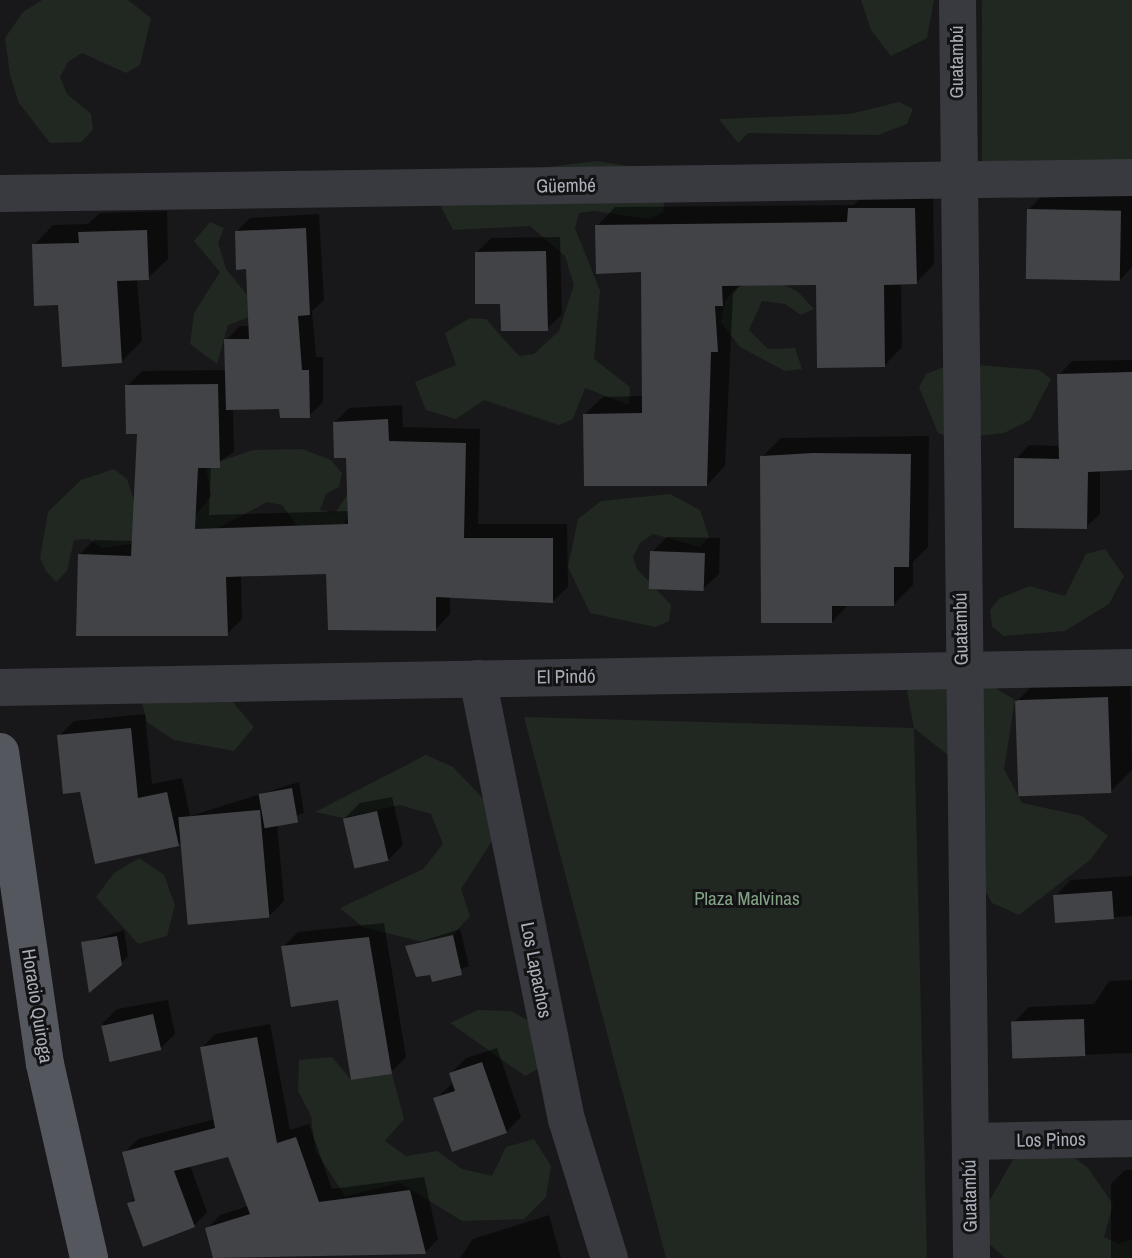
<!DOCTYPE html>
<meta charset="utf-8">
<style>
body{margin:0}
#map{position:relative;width:1132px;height:1258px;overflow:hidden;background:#18181a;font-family:"Archivo Narrow",sans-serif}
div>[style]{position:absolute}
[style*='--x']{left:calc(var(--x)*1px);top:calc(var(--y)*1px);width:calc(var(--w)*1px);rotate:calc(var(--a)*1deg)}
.green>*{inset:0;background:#202821;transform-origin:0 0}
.shadow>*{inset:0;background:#0007}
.building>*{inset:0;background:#424347;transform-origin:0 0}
.minor>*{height:37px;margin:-18.5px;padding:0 18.5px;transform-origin:18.5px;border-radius:18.5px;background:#393a3f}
.major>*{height:38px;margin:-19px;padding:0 19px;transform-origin:19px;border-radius:19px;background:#55575e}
span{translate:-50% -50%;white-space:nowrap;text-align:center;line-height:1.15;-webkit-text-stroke:6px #131315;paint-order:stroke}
.street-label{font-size:19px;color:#abafb9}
.park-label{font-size:19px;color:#83a386}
</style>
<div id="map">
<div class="green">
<div style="clip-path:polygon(42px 0,128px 0,151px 18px,140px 65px,126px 73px,82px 53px,68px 62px,60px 77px,67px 94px,91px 114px,93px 130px,81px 142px,50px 143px,19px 103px,10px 75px,5px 38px,23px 12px)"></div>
<div style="clip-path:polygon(861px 0,934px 0,927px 38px,891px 56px,871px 30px)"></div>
<div style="left:982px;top:0;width:150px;height:161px"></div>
<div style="clip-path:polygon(899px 102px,913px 109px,907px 124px,878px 135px,748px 133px,738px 143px,719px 119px,850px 114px)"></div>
<div style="clip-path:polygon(597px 161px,648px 169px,665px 195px,663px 212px,649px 219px,594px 211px,579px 213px,575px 228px,600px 291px,594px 359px,630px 387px,629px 405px,585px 388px,573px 419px,559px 425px,484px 400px,456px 419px,426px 410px,415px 382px,456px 365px,445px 333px,470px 318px,486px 319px,519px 356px,534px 354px,559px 331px,574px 285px,565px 256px,530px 226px,453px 230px,439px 203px,508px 172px)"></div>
<div style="clip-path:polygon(210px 222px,224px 228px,218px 243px,226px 269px,252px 301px,249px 317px,228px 325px,217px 364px,190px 344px,194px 313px,220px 272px,194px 241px)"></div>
<div style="clip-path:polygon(765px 277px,797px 291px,814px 309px,801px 315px,785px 304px,762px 301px,749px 330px,768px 349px,795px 348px,802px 369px,785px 371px,740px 347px,721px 322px,725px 301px,736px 288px)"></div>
<div style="clip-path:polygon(954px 363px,1039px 370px,1051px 379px,1030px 420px,1004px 433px,952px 439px,938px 433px,919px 387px,926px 374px)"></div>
<div style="clip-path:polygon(253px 450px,302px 449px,331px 460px,342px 473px,339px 487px,326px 494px,320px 510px,335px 513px,351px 489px,355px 508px,345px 521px,347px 536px,303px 533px,282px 505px,267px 502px,209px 533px,102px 548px,89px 539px,74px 540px,67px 571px,56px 582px,46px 571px,40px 558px,48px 512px,81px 480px,114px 469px,127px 479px,138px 512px,183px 531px,211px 496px,206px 466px)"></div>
<div style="clip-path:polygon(670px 494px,700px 510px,709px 537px,700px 547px,653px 534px,640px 543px,633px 557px,637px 569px,671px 605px,669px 621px,655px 627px,590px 613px,568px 567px,578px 519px,601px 501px)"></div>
<div style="clip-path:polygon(1105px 549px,1124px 576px,1109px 604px,1065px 631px,1003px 636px,992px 626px,990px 610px,1000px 598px,1030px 586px,1065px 596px,1086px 554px)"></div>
<div style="clip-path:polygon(929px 671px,989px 684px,1015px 700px,1004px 769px,1022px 803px,1082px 816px,1108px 836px,1090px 860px,1019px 915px,992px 903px,962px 850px,964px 768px,914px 728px,927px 1258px,666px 1258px,524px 717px,914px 728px,907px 691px)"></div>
<div style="clip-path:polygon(202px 688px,233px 702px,254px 727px,234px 751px,174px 740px,147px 722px,139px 692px)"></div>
<div style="clip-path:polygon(426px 755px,453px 767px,495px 811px,492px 841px,461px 889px,470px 916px,453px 935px,423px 942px,363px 927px,340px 908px,423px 869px,443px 844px,431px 814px,400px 805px,343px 818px,315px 812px)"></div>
<div style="clip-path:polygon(139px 858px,164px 875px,175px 905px,167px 936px,138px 944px,96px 897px,114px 873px)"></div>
<div style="clip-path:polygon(478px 1010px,511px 1011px,546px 1030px,551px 1062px,525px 1076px,450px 1023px)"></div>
<div style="clip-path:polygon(332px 1057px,351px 1080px,392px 1074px,404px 1119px,385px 1141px,406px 1156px,437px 1151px,462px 1169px,492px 1176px,506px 1147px,534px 1139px,551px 1166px,546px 1197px,524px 1219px,462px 1221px,400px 1183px,345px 1196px,315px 1150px,311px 1116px,298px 1091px,299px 1060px)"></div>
<div style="clip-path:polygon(1015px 1156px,1074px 1157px,1088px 1168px,1113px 1204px,1104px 1237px,1118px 1244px,1132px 1239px,1132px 1258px,1005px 1258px,986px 1241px,983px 1212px)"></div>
</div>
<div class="shadow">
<div style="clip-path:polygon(1051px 187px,1132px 189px,1132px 267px,1120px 280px,1029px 209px)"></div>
<div style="clip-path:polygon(933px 190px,934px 264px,916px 283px,901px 283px,902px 347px,884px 366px,818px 284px,741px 284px,733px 294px,725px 466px,707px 485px,584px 415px,603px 397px,643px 396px,643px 271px,597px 226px,615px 207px,854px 205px,868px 191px)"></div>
<div style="clip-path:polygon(167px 211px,168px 259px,148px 278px,137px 279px,142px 341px,122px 361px,60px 304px,34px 245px,53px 225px,88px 224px,100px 213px)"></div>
<div style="clip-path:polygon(319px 214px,324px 300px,312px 311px,316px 357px,323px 357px,323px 402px,309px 416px,281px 407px,233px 408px,234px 452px,211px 467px,209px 515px,349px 511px,348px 456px,334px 423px,349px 408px,402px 405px,403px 427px,480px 429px,478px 524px,567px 524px,568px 587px,553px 601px,450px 596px,450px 614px,436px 629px,328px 572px,241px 575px,242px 619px,227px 634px,79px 555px,94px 540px,133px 541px,138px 432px,127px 386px,142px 371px,226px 370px,226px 340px,240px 326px,250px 326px,248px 267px,236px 232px,250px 218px)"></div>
<div style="clip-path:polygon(560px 237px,562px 314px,547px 329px,502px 302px,476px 253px,491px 238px)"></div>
<div style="clip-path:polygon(1132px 360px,1132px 469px,1100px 470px,1100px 514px,1086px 527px,1016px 459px,1029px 445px,1061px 446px,1059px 375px,1072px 361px)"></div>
<div style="clip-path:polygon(929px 436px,928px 547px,913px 562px,913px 585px,894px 604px,849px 604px,832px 622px,762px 457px,781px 438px)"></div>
<div style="clip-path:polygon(667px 537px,720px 538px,719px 574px,704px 588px,652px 552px)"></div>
<div style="clip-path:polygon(1130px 676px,1132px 770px,1111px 791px,1017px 701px,1039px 679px)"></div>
<div style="clip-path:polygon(145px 714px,152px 784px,182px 778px,190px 816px,299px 782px,304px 813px,277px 823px,284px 901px,269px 916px,183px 840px,178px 845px,81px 790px,59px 736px,74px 721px)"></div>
<div style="clip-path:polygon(392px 797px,403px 845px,388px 860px,345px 818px,360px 803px)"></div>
<div style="clip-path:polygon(1132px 876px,1132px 916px,1057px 921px,1055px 896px,1071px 880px)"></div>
<div style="clip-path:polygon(384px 923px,406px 1057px,391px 1072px,339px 998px,283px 947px,298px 932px)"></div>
<div style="clip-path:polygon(460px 929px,469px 966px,433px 979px,407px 946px)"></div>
<div style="clip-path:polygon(124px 930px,128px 956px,120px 964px,83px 943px)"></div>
<div style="clip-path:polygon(1132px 980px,1132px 1053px,1015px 1057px,1013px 1023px,1029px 1007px,1094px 1004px,1109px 981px)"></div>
<div style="clip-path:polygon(168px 1000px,175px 1034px,160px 1049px,102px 1024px,117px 1009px)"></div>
<div style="clip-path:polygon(270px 1024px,290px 1130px,309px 1124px,332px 1189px,424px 1177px,438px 1239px,425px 1253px,215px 1258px,207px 1229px,220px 1215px,248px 1206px,229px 1155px,190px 1165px,207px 1212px,194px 1226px,129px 1204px,136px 1197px,124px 1153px,138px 1139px,215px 1119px,202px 1048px,215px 1034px)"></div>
<div style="clip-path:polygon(497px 1048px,521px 1117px,506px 1132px,435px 1099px,454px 1082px,451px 1073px,466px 1058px)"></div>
<div style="clip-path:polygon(1125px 1170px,1132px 1170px,1132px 1258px,1111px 1258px,1111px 1184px)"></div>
<div style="clip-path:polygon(549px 1215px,561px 1258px,460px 1258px,473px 1239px)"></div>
</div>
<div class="building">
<div style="clip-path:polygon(848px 208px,915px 208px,917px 284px,884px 285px,885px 367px,817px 368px,816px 285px,722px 286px,723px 306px,715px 306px,718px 352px,711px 352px,707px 486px,584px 486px,583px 414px,642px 413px,641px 272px,596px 274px,595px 225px,847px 222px)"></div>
<div style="left:1027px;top:209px;width:94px;height:70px;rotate:1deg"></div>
<div style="clip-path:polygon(306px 228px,310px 315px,298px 316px,302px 370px,309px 370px,310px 418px,280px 418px,279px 409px,226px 410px,224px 339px,249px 339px,246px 269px,236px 270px,235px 231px)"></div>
<div style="clip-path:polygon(147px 230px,149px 280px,117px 281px,122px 363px,62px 367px,58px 305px,34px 306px,32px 244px,79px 243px,78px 232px)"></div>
<div style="clip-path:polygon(546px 251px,548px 331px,501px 331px,500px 304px,475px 304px,475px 252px)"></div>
<div style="clip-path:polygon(1132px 372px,1132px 470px,1088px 472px,1087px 529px,1014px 528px,1014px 458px,1059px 459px,1057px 374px)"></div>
<div style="clip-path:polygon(218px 384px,220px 468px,198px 468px,195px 529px,348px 524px,346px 458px,334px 458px,333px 422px,388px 419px,389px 441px,466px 443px,464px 538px,553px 538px,553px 603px,436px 597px,436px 631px,328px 630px,326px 574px,226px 577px,228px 636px,76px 636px,78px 554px,131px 556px,137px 434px,126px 434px,125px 385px)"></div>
<div style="clip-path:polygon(813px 453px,911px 454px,909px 567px,894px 567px,894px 606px,832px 606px,832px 623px,761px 623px,760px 456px)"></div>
<div style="left:650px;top:551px;width:55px;height:38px;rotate:2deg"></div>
<div style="left:1108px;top:697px;width:96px;height:93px;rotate:88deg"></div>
<div style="clip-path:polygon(131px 728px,138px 798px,167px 792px,179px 846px,95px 864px,80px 792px,63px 794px,57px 735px)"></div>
<div style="left:292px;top:788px;width:35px;height:34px;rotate:80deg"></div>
<div style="left:260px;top:810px;width:108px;height:82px;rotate:85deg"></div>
<div style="left:377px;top:811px;width:51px;height:35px;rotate:77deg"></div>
<div style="left:1112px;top:891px;width:28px;height:59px;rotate:86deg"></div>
<div style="clip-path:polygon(453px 935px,462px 975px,432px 982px,430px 975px,416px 977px,405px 946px)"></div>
<div style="clip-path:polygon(117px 936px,122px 965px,89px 993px,81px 942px)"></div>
<div style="clip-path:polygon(369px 937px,392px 1074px,351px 1080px,338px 1000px,291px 1007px,281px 946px)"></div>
<div style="left:153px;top:1014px;width:37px;height:53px;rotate:77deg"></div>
<div style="left:1084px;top:1019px;width:37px;height:73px;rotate:88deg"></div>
<div style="clip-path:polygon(257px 1037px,277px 1143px,296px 1137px,319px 1202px,410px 1190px,426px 1254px,213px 1258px,205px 1228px,250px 1214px,228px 1157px,174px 1171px,195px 1227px,143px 1247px,127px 1203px,135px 1201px,122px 1152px,215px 1128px,200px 1047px)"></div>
<div style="clip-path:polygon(482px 1062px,507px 1133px,452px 1152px,433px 1098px,455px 1091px,449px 1073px)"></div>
</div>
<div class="minor">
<div style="--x:957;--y:0;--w:1258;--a:89.36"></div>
<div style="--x:0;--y:193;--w:1132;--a:-0.81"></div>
<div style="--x:477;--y:678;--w:450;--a:78.6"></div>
<div style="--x:566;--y:1119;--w:145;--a:72.8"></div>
<div style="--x:0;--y:687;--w:1132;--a:-1.01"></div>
<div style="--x:970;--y:1141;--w:162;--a:-1.1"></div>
</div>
<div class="major">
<div style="--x:0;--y:752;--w:315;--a:81.8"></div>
<div style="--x:45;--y:1064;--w:199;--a:77.2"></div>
</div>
<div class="street-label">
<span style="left:957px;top:62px;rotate:-90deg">Guatambú</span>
<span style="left:566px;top:186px;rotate:-1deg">Güembé</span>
<span style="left:961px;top:629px;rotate:-91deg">Guatambú</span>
<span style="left:566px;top:677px;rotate:-1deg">El Pindó</span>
<span style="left:536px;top:970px;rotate:79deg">Los Lapachos</span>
<span style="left:37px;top:1006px;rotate:81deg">Horacio Quiroga</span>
<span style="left:1051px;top:1140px;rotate:-1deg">Los Pinos</span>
<span style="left:970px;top:1196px;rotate:-91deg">Guatambú</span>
</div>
<div class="park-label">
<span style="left:747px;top:899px">Plaza Malvinas</span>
</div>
</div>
